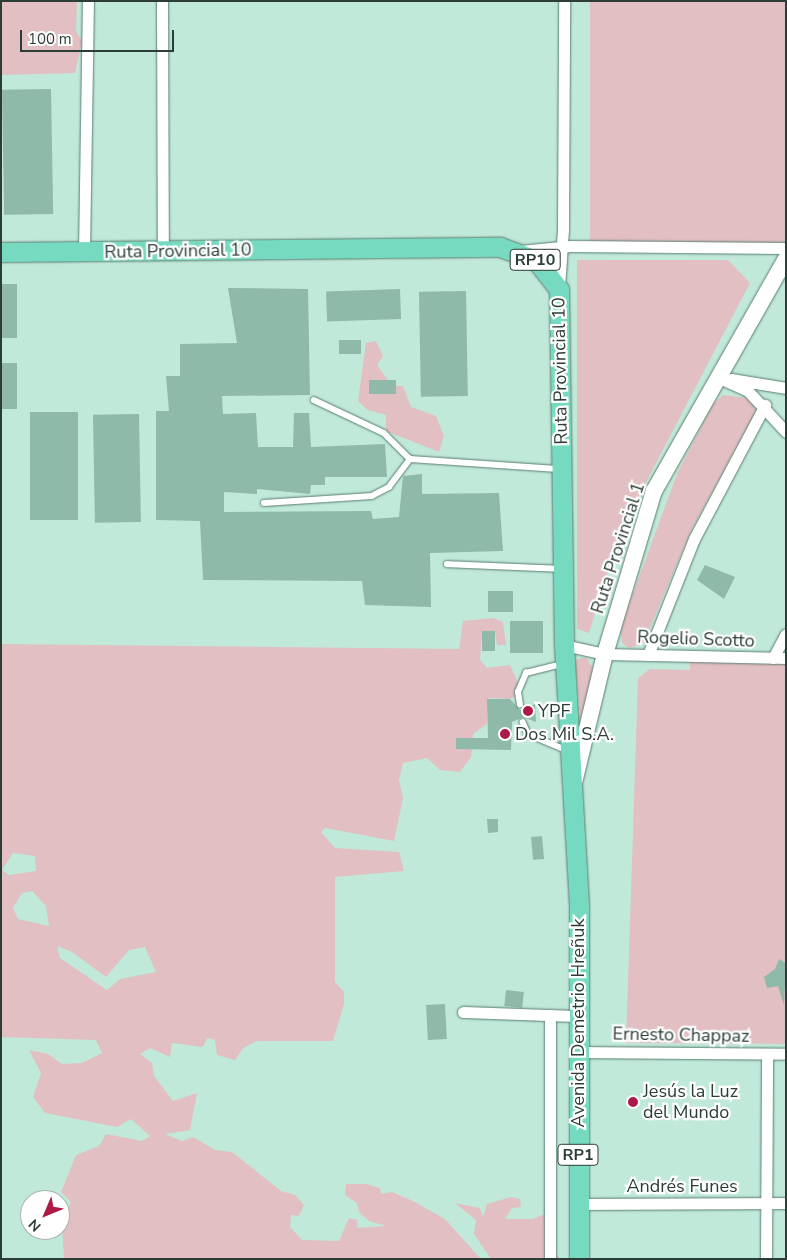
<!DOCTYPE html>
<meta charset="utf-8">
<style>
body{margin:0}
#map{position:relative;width:787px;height:1260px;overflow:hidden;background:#c1e9d9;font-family:"Nunito Sans",sans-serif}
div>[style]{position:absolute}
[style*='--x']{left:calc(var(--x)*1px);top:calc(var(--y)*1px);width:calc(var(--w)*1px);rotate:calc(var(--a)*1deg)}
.green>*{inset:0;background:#e2bfc3;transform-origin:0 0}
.building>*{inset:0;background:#8fb9a8;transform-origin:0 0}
.roads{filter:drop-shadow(0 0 1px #587d6f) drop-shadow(0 0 1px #587d6f)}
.lane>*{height:5.5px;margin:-2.75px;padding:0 2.75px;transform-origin:2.75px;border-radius:2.75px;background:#fff}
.street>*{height:11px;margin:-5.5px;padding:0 5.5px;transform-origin:5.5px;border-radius:5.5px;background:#fff}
.secondary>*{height:16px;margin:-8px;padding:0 8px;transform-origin:8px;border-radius:8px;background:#fff}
.primary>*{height:19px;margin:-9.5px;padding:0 9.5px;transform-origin:9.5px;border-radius:9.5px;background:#76dac1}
.dots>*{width:14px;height:14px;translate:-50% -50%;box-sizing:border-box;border:2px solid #fff;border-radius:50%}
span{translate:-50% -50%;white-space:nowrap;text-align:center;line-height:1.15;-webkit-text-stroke:4.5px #fff;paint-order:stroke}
.shield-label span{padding:1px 4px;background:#fff;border:1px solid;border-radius:4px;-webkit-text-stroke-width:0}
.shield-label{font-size:16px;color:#2c3c36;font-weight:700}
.street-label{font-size:18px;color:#2c3c36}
.poi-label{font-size:18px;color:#2c3c36}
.left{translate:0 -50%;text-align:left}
.frame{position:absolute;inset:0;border:2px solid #2c3c36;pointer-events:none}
.north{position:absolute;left:20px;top:1190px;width:50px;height:50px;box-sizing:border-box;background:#fff;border:1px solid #abb1af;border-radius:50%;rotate:225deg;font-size:14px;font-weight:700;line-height:20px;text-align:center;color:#2c3c36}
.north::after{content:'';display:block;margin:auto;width:18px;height:22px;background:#ad1a46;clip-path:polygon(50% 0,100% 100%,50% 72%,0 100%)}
.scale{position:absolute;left:20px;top:30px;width:154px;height:22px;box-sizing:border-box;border:2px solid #2c3c36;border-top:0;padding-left:6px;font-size:15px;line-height:18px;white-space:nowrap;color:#2c3c36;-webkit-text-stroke:4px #fff;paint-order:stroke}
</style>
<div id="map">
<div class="green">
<div style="clip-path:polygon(1px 1px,77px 1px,76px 31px,82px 41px,75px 73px,1px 75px)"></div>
<div style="left:590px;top:1px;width:196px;height:247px"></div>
<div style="clip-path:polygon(577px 260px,728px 260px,750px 283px,620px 532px,589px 633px,577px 629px)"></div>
<div style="clip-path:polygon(376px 341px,383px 356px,377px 365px,388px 380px,369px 380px,369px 394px,395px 394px,396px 386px,403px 386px,411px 407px,436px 416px,444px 436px,439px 452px,386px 431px,386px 415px,367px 410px,358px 401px,366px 343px)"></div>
<div style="clip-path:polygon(723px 395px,749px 398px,756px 408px,753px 417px,691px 531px,643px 644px,629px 648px,622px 643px,620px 629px,677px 474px,713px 404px)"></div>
<div style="clip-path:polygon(evenodd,493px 618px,503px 622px,506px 645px,497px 645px,495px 631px,482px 632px,480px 660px,487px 668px,510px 665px,522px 692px,510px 699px,488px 698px,487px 724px,473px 734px,471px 757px,460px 772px,440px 770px,427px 758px,403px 763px,399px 780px,403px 798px,394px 841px,325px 828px,321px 832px,335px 848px,399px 852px,404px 871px,335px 877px,335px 982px,344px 992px,344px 1004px,333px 1041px,257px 1041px,243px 1048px,235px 1060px,217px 1055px,215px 1040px,207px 1038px,203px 1047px,172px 1043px,170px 1057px,150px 1048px,140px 1054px,152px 1063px,154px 1076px,173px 1101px,197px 1093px,190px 1130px,165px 1134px,182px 1141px,193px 1137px,215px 1150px,232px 1152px,281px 1191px,295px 1195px,304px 1205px,299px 1216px,291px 1215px,290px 1227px,302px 1240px,339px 1241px,349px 1218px,357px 1220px,358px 1228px,386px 1226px,369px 1221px,359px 1212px,357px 1203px,345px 1195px,346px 1184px,366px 1184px,380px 1188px,381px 1194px,392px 1192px,413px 1201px,445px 1219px,481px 1259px,64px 1259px,62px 1222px,71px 1202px,61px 1192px,76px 1155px,99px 1146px,106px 1134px,142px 1141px,150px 1136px,131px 1119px,117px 1127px,45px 1113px,33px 1097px,41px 1073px,29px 1050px,48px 1054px,62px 1064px,82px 1063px,102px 1053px,96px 1040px,1px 1037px,1px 644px,459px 649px,463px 621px,493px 618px,13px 853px,35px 856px,36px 871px,9px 875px,2px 870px,13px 853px,493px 618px,32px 891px,46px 906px,49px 926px,18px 919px,13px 908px,22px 893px,32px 891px,493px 618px,57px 946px,72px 952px,106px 977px,129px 950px,145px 947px,156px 972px,120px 979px,107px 990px,60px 958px,57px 946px)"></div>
<div style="clip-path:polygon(586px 657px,594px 670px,583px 745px,575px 660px)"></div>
<div style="clip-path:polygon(690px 662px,786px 662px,786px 1044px,626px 1043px,638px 678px,650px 669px,690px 670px)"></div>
<div style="clip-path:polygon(511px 1197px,520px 1199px,521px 1207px,512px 1208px,505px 1219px,533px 1219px,547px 1213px,551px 1248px,560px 1259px,491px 1259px,474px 1234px,476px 1220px,455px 1203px,480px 1208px,483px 1217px,487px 1204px)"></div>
</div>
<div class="building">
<div style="left:51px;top:89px;width:125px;height:49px;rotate:89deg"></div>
<div style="left:1px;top:284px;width:16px;height:54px"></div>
<div style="clip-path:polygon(228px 288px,308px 289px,310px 395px,222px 396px,223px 414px,256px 413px,258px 447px,293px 447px,294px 413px,309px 413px,311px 447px,385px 444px,387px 477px,325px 477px,325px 485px,311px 485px,310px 494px,257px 489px,257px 494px,224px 492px,224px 512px,371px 511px,373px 519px,399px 517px,403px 476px,422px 474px,422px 494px,499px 493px,503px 551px,430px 553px,431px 607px,365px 605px,362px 581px,203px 580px,200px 521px,156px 520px,156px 411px,169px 411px,166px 376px,180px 376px,180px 344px,237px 343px)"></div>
<div style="left:400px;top:289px;width:30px;height:74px;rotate:88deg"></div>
<div style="left:466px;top:291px;width:105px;height:47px;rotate:89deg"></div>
<div style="left:339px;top:340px;width:22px;height:14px"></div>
<div style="left:1px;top:363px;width:16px;height:46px"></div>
<div style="left:369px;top:380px;width:27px;height:14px"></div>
<div style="left:30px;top:412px;width:48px;height:108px"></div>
<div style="left:139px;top:414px;width:108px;height:46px;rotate:89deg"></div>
<div style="clip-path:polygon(705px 565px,735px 577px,724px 599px,697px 580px)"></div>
<div style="left:488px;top:591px;width:25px;height:21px"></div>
<div style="left:510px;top:621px;width:33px;height:32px"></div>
<div style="left:482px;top:631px;width:13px;height:20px"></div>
<div style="clip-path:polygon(487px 699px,510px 699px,520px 710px,535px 704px,536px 722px,523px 717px,512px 722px,511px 750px,456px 749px,456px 738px,488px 738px)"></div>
<div style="clip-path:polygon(487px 819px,498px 819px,498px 832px,488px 833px)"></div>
<div style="left:542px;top:836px;width:23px;height:11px;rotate:85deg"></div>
<div style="clip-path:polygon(779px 959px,786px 963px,784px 1005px,778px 986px,767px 988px,764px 977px,775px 969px)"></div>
<div style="left:506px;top:990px;width:18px;height:16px;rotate:6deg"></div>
<div style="left:445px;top:1004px;width:35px;height:19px;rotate:87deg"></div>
</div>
<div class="roads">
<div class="lane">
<div style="--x:314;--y:400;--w:77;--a:25.2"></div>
<div style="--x:384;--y:433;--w:37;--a:45"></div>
<div style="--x:410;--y:459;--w:148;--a:3.9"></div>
<div style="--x:264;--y:503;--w:108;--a:-3.7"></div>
<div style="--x:372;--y:496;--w:19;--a:-28"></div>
<div style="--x:389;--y:487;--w:35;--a:-53"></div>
<div style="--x:447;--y:564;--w:114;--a:2.5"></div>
<div style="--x:520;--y:705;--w:13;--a:-99"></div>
<div style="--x:518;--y:692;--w:21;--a:-67"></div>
<div style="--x:526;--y:673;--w:37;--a:-14"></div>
<div style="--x:523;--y:722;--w:13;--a:67"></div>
<div style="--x:528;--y:734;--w:41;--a:22.8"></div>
</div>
<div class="street">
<div style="--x:162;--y:1;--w:250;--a:89.8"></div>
<div style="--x:520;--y:251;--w:51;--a:-5.6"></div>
<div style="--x:571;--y:246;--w:215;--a:0.5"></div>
<div style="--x:84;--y:252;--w:251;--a:-89.1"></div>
<div style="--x:559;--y:288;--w:59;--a:-86.1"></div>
<div style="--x:563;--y:229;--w:228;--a:-89.7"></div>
<div style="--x:719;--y:378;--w:32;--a:24"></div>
<div style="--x:748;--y:391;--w:56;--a:47.2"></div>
<div style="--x:731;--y:379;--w:56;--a:9.3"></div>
<div style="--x:564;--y:645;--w:42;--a:12.4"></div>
<div style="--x:605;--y:654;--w:181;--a:1.3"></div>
<div style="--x:648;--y:655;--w:125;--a:-68.4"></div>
<div style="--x:694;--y:539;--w:152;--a:-62.1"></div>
<div style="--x:773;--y:658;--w:27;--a:-62"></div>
<div style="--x:463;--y:1012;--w:114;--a:2"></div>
<div style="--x:550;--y:1015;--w:244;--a:90"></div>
<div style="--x:577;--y:1052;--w:209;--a:0.5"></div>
<div style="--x:579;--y:1204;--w:207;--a:-0.3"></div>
<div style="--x:766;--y:1259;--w:205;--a:-89.7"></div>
</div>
<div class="secondary">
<div style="--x:573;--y:787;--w:137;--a:-76.5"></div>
<div style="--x:605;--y:654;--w:170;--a:-73.3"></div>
<div style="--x:654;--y:491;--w:267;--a:-60.4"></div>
</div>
<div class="primary">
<div style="--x:1;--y:252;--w:499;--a:-0.6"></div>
<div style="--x:500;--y:247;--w:38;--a:20"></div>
<div style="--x:536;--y:260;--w:37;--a:52"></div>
<div style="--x:559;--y:289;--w:356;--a:89.2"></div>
<div style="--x:564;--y:645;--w:261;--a:86.7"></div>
<div style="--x:579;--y:906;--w:353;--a:90"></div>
</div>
</div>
<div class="dots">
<div style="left:528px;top:711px;background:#ad1a46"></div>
<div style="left:505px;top:734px;background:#ad1a46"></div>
<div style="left:633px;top:1102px;background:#ad1a46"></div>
</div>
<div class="shield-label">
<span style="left:535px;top:260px">RP10</span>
<span style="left:578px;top:1155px">RP1</span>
</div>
<div class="street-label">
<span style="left:178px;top:251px;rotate:-1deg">Ruta Provincial 10</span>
<span style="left:560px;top:371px;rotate:-91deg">Ruta Provincial 10</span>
<span style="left:618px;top:548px;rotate:-72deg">Ruta Provincial 1</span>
<span style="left:696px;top:639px;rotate:2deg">Rogelio Scotto</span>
<span style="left:578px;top:1023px;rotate:-90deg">Avenida Demetrio Hreñuk</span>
<span style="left:681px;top:1035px;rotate:1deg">Ernesto Chappaz</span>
<span style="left:682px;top:1186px">Andrés Funes</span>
</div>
<div class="poi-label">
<span class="left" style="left:538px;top:711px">YPF</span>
<span class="left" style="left:515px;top:734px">Dos Mil S.A.</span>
<span class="left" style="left:643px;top:1102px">Jesús la Luz<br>del Mundo</span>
</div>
<div class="frame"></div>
<div class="north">N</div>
<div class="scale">100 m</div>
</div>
